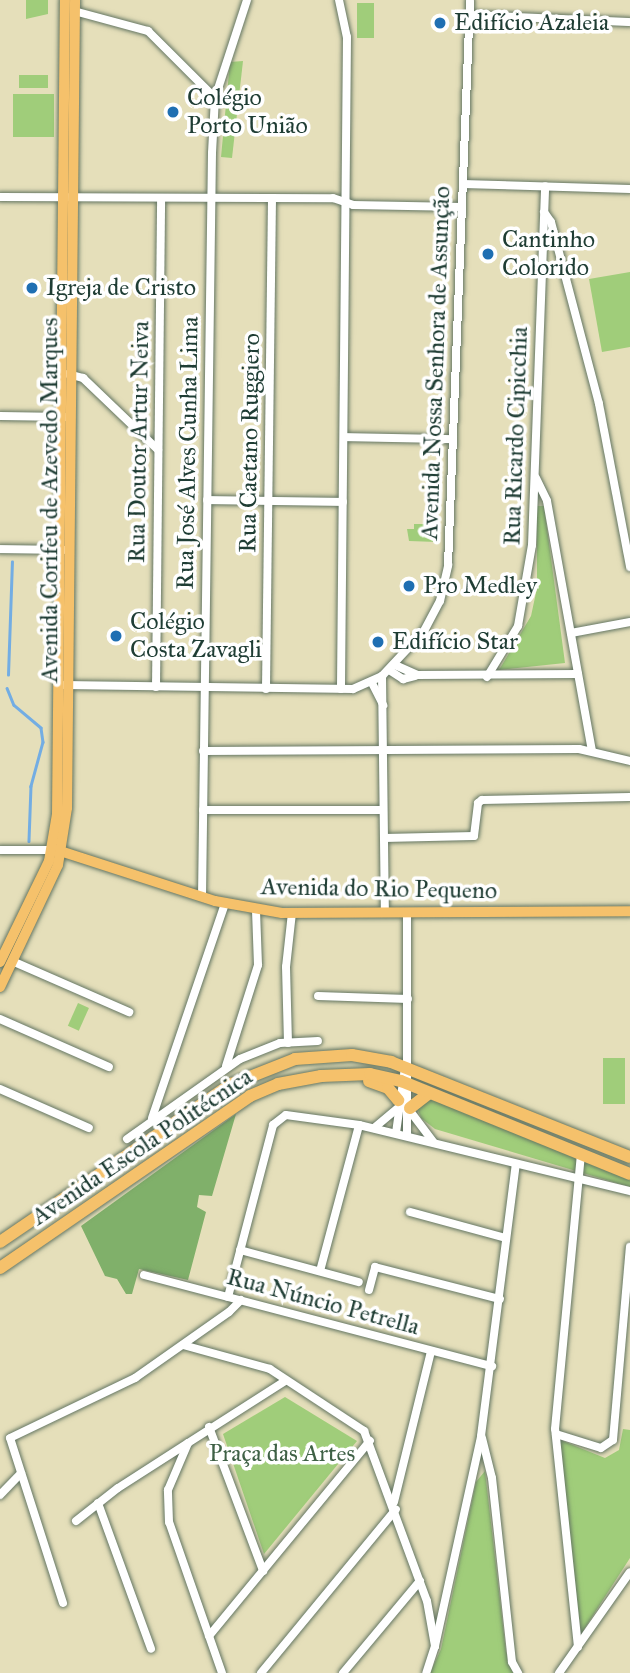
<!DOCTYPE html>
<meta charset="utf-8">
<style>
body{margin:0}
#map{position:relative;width:630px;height:1673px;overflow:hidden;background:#e5dfba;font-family:"IM FELL Great Primer",serif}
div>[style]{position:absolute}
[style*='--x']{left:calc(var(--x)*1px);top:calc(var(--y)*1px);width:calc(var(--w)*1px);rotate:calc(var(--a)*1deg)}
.green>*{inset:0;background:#a0cd7a;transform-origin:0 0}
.forest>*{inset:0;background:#80b06a}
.stream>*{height:2.5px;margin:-1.25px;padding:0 1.25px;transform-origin:1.25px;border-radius:1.25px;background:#73ade3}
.roads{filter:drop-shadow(0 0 2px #647663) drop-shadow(0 0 2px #647663)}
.minor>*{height:8px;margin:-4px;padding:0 4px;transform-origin:4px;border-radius:4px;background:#fff}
.major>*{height:10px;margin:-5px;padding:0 5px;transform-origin:5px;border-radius:5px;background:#f5c16b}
.highway>*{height:12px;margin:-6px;padding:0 6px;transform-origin:6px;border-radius:6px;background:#f5c16b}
.dots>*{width:19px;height:19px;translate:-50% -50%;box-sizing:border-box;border:4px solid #fff;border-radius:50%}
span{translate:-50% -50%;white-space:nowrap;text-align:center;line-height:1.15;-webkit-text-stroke:7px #fff;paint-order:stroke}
.poi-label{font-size:24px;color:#1f3d34}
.left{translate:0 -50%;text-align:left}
.street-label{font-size:24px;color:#1f3d34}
.park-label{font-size:24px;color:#3f6146}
</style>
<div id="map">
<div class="green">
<div style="clip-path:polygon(26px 0,48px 0,48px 14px,26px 19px)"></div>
<div style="left:357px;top:3px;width:17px;height:35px"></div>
<div style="clip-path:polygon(243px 61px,232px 158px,221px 157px,230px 62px)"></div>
<div style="left:19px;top:75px;width:29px;height:13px"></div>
<div style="left:13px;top:94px;width:41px;height:43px"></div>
<div style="clip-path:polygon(630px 272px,630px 347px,602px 352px,589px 279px)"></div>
<div style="clip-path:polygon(537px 506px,544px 506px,565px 663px,499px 670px,531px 616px,537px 588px)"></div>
<div style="clip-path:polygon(414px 524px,438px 524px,437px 542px,409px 541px,407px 529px,414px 529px)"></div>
<div style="left:78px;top:1003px;width:12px;height:25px;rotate:24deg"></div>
<div style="left:603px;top:1058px;width:22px;height:46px"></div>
<div style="clip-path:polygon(426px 1097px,630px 1179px,630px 1187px,435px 1129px,421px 1118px,416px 1104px)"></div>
<div style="clip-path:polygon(285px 1397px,357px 1441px,264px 1554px,223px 1434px)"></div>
<div style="clip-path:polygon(623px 1429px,630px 1430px,630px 1558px,581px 1634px,558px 1439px,605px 1458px,619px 1450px)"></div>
<div style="clip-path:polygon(485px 1471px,506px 1652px,514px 1673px,430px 1673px,441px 1649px,476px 1482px)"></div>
</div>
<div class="forest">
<div style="clip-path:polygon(236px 1114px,212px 1196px,199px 1195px,197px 1207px,206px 1212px,188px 1280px,139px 1269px,132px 1294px,126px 1294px,117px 1279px,105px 1276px,81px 1226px)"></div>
</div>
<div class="stream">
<div style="--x:8;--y:675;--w:113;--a:-88"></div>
<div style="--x:7;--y:688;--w:18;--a:68"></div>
<div style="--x:14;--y:705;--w:35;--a:40"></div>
<div style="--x:41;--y:728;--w:14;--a:82"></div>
<div style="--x:43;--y:742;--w:46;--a:105.3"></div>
<div style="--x:31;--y:786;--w:55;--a:92.1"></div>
</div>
<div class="roads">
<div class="minor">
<div style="--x:339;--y:0;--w:38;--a:78"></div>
<div style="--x:347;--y:37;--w:652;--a:90.53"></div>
<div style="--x:74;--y:11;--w:77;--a:15.1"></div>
<div style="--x:148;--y:31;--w:95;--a:45"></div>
<div style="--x:469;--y:15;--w:161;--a:2.5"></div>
<div style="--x:463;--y:184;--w:167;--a:1.7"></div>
<div style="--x:0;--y:197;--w:333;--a:0.2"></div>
<div style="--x:333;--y:198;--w:21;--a:19"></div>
<div style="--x:353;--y:205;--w:109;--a:1.1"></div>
<div style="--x:544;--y:212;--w:12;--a:55"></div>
<div style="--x:551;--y:222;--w:188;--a:75.2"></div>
<div style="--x:599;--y:404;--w:166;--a:79.2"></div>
<div style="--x:68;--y:374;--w:16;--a:15"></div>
<div style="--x:83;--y:378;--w:104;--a:43.8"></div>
<div style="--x:0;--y:416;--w:67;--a:0.9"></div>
<div style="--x:344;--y:437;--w:109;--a:1.1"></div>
<div style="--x:536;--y:478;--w:25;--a:64"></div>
<div style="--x:547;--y:501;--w:253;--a:79.8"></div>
<div style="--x:207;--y:500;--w:136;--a:0.8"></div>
<div style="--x:0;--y:549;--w:64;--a:0.9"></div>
<div style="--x:571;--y:633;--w:60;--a:-10.6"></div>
<div style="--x:395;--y:665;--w:24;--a:24"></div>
<div style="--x:417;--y:675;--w:161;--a:-0.4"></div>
<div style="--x:389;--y:670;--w:17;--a:33"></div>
<div style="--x:403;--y:679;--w:12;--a:-14"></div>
<div style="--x:382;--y:676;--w:237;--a:89.3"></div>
<div style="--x:487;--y:677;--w:60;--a:-58.7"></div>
<div style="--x:518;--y:626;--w:82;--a:-80.2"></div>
<div style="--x:532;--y:545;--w:359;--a:-87.9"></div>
<div style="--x:372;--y:683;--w:25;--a:63"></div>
<div style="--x:64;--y:685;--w:289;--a:0.8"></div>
<div style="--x:353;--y:689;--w:32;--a:-24"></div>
<div style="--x:382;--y:676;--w:62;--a:-47"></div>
<div style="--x:424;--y:631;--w:34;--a:-62"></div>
<div style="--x:440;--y:601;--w:37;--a:-77"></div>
<div style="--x:448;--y:565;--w:565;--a:-87.77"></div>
<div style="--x:156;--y:687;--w:489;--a:-89.4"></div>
<div style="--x:266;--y:689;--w:491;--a:-89.3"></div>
<div style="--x:203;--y:751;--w:376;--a:-0.3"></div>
<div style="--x:579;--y:749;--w:52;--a:13.2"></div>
<div style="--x:203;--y:810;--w:179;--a:0"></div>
<div style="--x:384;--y:838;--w:90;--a:-1.3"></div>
<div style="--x:474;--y:836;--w:33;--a:-83"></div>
<div style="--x:478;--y:803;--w:5;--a:-37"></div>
<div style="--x:482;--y:800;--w:148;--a:-1.2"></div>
<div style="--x:0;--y:850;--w:53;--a:0"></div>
<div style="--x:202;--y:897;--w:744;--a:-89.23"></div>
<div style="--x:212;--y:153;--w:55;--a:-86.9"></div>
<div style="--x:215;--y:98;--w:103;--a:-71.9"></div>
<div style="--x:12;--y:961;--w:128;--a:23.6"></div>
<div style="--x:318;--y:996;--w:90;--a:1.9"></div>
<div style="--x:0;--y:1019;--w:119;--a:23.8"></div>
<div style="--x:288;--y:1043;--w:76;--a:-91.5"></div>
<div style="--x:286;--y:967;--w:54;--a:-83.7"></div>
<div style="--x:226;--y:1066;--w:106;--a:-72.4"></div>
<div style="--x:258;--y:965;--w:55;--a:-92.1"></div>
<div style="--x:0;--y:1089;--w:97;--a:23.7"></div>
<div style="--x:410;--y:1111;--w:39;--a:53"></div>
<div style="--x:152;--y:1118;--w:227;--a:-71.2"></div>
<div style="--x:374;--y:1128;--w:30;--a:-40"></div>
<div style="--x:396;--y:1133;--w:67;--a:-82.2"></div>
<div style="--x:407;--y:1136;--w:223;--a:-90"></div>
<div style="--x:127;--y:1139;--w:138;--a:-35.3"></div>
<div style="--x:240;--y:1059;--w:43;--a:-21.8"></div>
<div style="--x:280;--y:1043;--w:38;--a:-3"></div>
<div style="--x:410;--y:1212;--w:99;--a:15.2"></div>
<div style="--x:240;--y:1250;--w:123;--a:15.1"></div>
<div style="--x:320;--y:1271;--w:151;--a:-75"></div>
<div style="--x:144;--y:1275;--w:360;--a:14.7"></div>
<div style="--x:369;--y:1290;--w:24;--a:-75"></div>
<div style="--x:375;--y:1267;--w:129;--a:14.4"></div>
<div style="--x:228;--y:1297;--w:178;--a:-75.3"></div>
<div style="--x:273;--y:1125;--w:16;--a:-38"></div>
<div style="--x:286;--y:1115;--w:74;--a:7.8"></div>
<div style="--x:359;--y:1125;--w:279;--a:13.7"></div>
<div style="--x:183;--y:1345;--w:90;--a:15.4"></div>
<div style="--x:270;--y:1369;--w:113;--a:33.4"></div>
<div style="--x:364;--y:1431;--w:181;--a:69.7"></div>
<div style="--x:427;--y:1601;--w:46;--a:79.9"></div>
<div style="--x:435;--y:1646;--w:28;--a:108"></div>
<div style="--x:209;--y:1427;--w:154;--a:69.4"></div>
<div style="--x:556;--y:1434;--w:47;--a:17.3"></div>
<div style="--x:601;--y:1448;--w:14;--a:-34"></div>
<div style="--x:613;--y:1440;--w:194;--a:-85"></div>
<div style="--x:482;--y:1438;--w:41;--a:76"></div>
<div style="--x:492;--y:1478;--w:185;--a:83.8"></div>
<div style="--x:512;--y:1662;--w:13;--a:61"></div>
<div style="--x:0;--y:1495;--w:30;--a:-46"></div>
<div style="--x:394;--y:1502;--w:155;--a:-76.2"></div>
<div style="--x:98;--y:1503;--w:155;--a:70"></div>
<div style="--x:76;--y:1521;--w:53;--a:-38.2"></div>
<div style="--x:118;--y:1488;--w:83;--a:-32.7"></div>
<div style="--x:63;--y:1603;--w:173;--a:-107.8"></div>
<div style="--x:10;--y:1438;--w:139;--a:-25.6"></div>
<div style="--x:135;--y:1378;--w:115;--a:-35.1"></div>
<div style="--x:229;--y:1312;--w:17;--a:-45"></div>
<div style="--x:209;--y:1636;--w:253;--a:-50.5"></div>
<div style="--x:435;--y:1646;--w:215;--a:-77.6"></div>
<div style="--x:481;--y:1436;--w:274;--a:-82.7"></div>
<div style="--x:578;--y:1647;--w:219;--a:-96"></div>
<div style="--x:555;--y:1429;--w:276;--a:-84.6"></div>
<div style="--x:222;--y:1673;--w:160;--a:-109.3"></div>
<div style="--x:169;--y:1522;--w:32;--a:-92"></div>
<div style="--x:168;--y:1490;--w:51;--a:-66.9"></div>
<div style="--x:188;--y:1443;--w:115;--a:-32.6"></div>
<div style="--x:261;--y:1673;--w:212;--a:-50.5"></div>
<div style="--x:343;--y:1673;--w:120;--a:-50.1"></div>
<div style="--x:559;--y:1673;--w:123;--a:-54.9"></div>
</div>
<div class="major">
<div style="--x:57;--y:850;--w:166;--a:17.9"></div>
<div style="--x:215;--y:901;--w:68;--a:10.2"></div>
<div style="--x:282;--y:913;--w:348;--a:-0.3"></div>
<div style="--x:0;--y:962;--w:112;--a:-64.1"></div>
<div style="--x:49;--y:861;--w:48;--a:-80.3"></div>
<div style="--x:57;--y:814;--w:814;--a:-89.44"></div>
<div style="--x:0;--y:987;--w:135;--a:-64.6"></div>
<div style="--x:58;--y:865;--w:58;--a:-81"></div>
<div style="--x:67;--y:808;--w:808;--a:-89.43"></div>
</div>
<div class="highway">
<div style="--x:369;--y:1081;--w:20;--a:20"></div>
<div style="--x:388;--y:1088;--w:16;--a:50"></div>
<div style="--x:410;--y:1108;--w:24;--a:-38"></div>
<div style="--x:0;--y:1242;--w:281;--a:-34.3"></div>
<div style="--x:232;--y:1084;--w:68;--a:-21.6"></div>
<div style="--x:295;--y:1059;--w:57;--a:-4"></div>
<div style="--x:352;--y:1055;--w:40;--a:10"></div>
<div style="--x:391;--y:1062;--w:257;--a:21.7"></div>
<div style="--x:0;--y:1268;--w:303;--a:-34.5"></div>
<div style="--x:250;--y:1096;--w:30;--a:-23"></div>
<div style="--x:278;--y:1084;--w:44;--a:-10.5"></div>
<div style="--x:321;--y:1076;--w:49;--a:-2.3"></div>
<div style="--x:370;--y:1074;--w:32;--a:13"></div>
<div style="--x:401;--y:1081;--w:247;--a:22.1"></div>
</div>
</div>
<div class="dots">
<div style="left:440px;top:23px;background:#1f6fb2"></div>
<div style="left:173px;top:112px;background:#1f6fb2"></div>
<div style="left:488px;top:254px;background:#1f6fb2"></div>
<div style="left:32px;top:288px;background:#1f6fb2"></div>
<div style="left:409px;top:586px;background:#1f6fb2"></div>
<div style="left:116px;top:636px;background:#1f6fb2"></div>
<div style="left:378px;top:642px;background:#1f6fb2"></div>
</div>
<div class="poi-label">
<span class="left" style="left:454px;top:23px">Edifício Azaleia</span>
<span class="left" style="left:187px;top:112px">Colégio<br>Porto União</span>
<span class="left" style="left:502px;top:254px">Cantinho<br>Colorido</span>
<span class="left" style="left:46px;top:288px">Igreja de Cristo</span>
<span class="left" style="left:423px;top:586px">Pro Medley</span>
<span class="left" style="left:130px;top:636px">Colégio<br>Costa Zavagli</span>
<span class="left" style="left:392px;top:642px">Edifício Star</span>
</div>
<div class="street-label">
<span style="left:436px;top:363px;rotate:-88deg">Avenida Nossa Senhora de Assunção</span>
<span style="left:516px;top:436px;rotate:-88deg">Rua Ricardo Cipicchia</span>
<span style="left:139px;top:442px;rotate:-89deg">Rua Doutor Artur Neiva</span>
<span style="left:250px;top:443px;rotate:-89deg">Rua Caetano Ruggiero</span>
<span style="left:188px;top:453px;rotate:-89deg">Rua José Alves Cunha Lima</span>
<span style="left:50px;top:500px;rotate:-90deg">Avenida Corifeu de Azevedo Marques</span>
<span style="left:379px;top:889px;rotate:1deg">Avenida do Rio Pequeno</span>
<span style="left:142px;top:1147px;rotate:-34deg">Avenida Escola Politécnica</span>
<span style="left:323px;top:1302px;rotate:15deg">Rua Núncio Petrella</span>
</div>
<div class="park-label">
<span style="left:282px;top:1454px">Praça das Artes</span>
</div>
</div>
